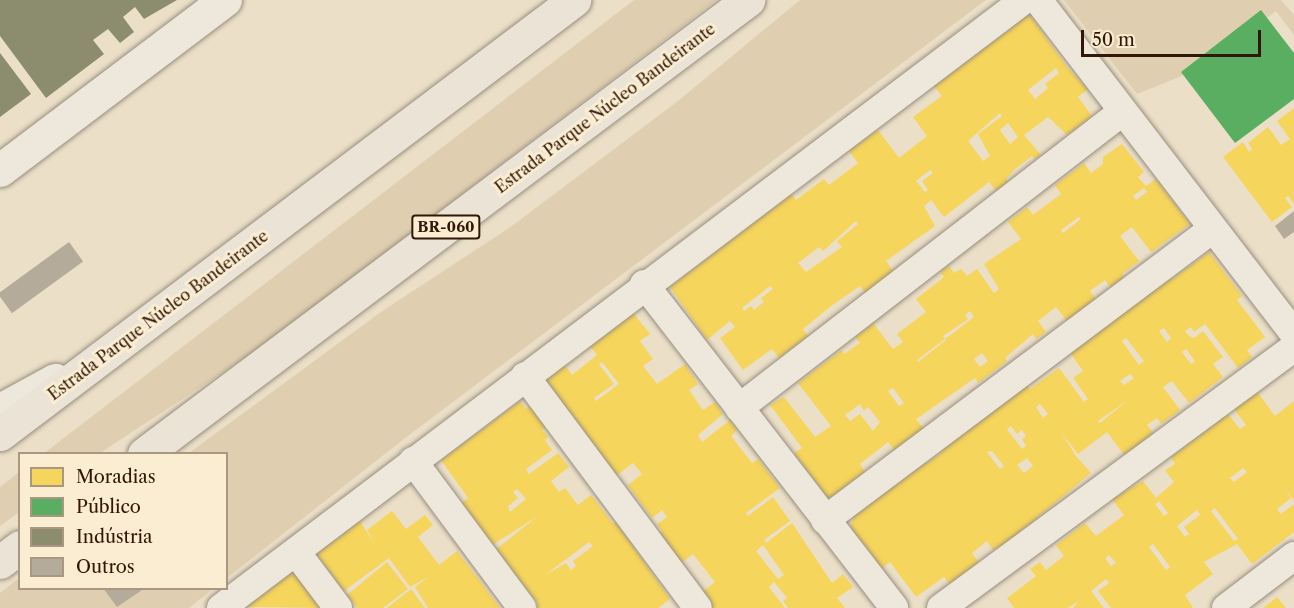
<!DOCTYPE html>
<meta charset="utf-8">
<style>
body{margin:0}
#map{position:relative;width:1294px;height:608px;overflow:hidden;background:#ebdfc8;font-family:"Libre Caslon Text",serif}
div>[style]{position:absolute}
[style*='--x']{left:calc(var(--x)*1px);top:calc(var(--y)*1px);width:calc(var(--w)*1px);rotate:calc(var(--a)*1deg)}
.green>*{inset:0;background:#e0ceb0}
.homes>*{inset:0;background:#f6d55c}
.public>*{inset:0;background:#5aae61}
.industry>*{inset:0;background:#8c8c6e}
.building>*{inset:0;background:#b5ab9a;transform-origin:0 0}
.roads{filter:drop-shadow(0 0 2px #988e7f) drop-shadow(0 0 2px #988e7f)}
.street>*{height:28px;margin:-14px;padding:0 14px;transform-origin:14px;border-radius:14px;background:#eee8dc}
.secondary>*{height:33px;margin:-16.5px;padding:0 16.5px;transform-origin:16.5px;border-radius:16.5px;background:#eee8dc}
.highway>*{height:33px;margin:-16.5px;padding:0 16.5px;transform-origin:16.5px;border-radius:16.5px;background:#eae3d6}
span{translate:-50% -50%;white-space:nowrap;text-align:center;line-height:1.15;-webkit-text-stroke:6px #fbedd2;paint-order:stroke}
.shield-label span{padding:2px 4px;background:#fbedd2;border:2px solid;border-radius:4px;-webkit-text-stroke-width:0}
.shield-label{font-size:15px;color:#311707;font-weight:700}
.street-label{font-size:16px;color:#311707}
.legend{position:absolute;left:18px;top:452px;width:210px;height:138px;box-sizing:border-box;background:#fbedd2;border:2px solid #aa9781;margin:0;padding:8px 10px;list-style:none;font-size:18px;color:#311707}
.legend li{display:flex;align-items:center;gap:12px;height:30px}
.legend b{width:30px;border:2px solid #aa9781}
.scale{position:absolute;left:1081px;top:30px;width:180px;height:27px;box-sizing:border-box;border:3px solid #311707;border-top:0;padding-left:8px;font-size:18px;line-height:21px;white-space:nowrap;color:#311707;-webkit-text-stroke:4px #fbedd2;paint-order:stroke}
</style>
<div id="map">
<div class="green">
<div style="clip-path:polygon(634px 0,716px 0,266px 344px,100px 453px,43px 454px)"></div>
<div style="clip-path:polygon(800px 0,986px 0,404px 439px,227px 578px,226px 454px,189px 453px,381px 312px,512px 226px,678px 101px)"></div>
<div style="clip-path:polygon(1064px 0,1281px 0,1294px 15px,1294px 35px,1276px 11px,1192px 72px,1137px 94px)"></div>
<div style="clip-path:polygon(19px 472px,19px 512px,0 526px,0 487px)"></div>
<div style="clip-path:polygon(19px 578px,20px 588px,213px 589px,189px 608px,0 608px,0 593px)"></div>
</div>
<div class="homes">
<div style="clip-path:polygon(evenodd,1029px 14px,1067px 67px,1088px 89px,1078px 97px,1092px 116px,1067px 135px,1048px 117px,1024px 135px,1041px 155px,1035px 159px,1032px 156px,1015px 169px,1006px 179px,1008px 182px,996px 191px,989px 182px,944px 217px,931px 200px,924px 206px,935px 226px,886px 261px,894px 272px,865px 293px,860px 286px,831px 306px,803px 329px,808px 336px,779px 358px,772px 349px,743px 370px,720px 338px,735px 327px,730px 321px,707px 340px,670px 287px,791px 194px,796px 200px,824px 179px,829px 185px,858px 163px,849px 151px,878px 130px,899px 158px,927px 136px,913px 117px,942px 96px,933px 85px,1029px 14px,1056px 68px,1059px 73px,1045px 84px,1048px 88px,1035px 99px,1028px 90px,1056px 68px,1029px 14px,1000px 113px,1002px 116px,978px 134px,990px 156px,983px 161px,968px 141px,1000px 113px,1029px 14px,1008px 123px,1018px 137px,1010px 144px,1000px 130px,1008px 123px,1029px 14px,930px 170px,933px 173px,922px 181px,928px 190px,925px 192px,916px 181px,930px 170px,1029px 14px,856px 221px,858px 224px,837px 241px,842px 247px,806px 272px,798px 263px,819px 247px,823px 251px,856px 221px,1029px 14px,770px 286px,773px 289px,761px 298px,764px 302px,754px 310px,751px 306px,744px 311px,742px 308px,770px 286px)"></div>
<div style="clip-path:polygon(1294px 108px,1294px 204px,1288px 196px,1285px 198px,1292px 207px,1272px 222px,1223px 157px,1243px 142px,1249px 152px,1252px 149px,1248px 143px,1268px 127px,1281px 145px,1290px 139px,1277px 121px)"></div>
<div style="clip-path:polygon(evenodd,1122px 144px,1144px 172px,1138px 177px,1146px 186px,1156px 179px,1190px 224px,1151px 252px,1132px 227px,1120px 236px,1139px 261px,1122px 274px,1124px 277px,1111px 288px,1105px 280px,1090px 291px,1096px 299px,1067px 321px,1056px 307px,1038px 321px,1046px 332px,1036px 339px,1033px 334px,1005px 358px,1007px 361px,978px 383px,975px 378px,916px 419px,925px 430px,896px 452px,888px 442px,860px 464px,866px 474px,838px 495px,827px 498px,794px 453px,802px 448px,770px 405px,784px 397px,815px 437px,831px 426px,798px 383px,842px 350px,844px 354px,860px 343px,855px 337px,873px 323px,893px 349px,903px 342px,897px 334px,926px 312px,916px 299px,944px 277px,940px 272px,949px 266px,954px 273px,961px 269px,967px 276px,977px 269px,994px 293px,999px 289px,984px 264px,1021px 239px,1008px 222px,1027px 207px,1033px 215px,1061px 194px,1055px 185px,1084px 163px,1091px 173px,1103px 164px,1103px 157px,1122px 144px,1144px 188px,1147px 192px,1136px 200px,1133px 196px,1144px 188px,1122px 144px,1079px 217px,1081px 219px,1063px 233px,1061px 230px,1079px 217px,1122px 144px,970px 311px,974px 317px,945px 339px,943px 336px,968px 319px,965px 315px,970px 311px,1122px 144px,945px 339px,946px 340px,918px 362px,917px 360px,945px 339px,1122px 144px,982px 353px,988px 361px,980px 367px,974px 359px,982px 353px,1122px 144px,893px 388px,904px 403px,899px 406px,888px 391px,893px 388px,1122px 144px,860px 404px,864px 411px,868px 407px,880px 422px,873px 431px,860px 414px,850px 421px,845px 415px,860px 404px)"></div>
<div style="clip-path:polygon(evenodd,1209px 252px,1242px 296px,1237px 300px,1265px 337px,1247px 350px,1252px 357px,1238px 368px,1205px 324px,1194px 332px,1191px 327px,1185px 331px,1189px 336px,1194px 338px,1203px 331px,1223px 357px,1213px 364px,1223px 377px,1189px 403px,1172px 381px,1163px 387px,1180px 410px,1161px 424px,1157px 418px,1147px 425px,1154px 434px,1125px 456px,1107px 432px,1078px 454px,1061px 432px,1076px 456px,1091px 473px,1008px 542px,993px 550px,987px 541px,972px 553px,979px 563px,951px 586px,944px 577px,916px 597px,890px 562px,881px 569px,850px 529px,854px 516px,925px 460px,927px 463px,942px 452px,940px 450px,1026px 384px,1030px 389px,1059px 368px,1084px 402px,1088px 399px,1073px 378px,1083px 371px,1069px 351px,1169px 276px,1172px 279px,1209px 252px,1164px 328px,1171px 338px,1167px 342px,1159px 331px,1164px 328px,1209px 252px,1126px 338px,1144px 361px,1139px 365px,1122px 341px,1126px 338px,1209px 252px,1186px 349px,1195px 361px,1191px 364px,1182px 352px,1186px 349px,1209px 252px,1130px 374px,1134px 378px,1124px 385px,1120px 381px,1130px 374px,1209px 252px,1128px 400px,1100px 423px,1098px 421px,1128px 400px,1209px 252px,1040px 404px,1048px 414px,1043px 418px,1036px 407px,1040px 404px,1209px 252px,1011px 426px,1017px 434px,1022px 430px,1026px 436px,1022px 439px,1026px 446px,1022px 449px,1007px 429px,1011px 426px,1209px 252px,992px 451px,1004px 466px,1000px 469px,987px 452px,992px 451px,1209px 252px,1027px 458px,1033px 466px,1024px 473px,1017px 465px,1027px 458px)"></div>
<div style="clip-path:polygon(evenodd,633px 313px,650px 334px,640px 341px,653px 359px,643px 366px,657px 384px,685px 364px,698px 384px,689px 390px,703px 410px,715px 402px,723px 414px,698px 435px,702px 442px,730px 420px,737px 431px,731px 436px,752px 463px,758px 459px,780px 488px,746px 513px,748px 516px,773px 497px,790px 521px,764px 540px,766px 543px,792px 523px,832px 583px,843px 574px,853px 587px,837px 598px,845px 608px,788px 608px,783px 601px,787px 598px,774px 582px,769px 587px,785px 608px,713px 608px,701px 593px,715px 582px,693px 554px,681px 563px,658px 534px,662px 531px,657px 524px,667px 517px,662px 510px,652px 518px,628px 485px,642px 474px,633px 463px,616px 476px,596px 450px,598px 445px,593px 448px,572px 419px,546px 380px,565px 365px,572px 375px,597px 355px,590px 346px,633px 313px,602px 362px,619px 384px,596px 401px,594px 398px,614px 384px,599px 364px,602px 362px,633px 313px,763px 545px,784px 575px,778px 579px,756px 551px,763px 545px)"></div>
<div style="clip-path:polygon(evenodd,1256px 390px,1275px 416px,1294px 401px,1294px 501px,1283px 486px,1291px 498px,1277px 509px,1281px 514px,1294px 504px,1294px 532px,1252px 564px,1237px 544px,1204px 562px,1213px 574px,1185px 595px,1193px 608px,1111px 608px,1098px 591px,1109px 583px,1106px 579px,1091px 591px,1104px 608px,1073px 608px,1080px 600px,1068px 608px,1014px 608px,1007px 598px,1036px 576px,1030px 569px,1040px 562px,1046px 570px,1064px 556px,1056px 545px,1085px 523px,1096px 536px,1124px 515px,1112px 499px,1143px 481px,1156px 498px,1174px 482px,1165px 470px,1175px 464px,1171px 457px,1228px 414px,1240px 429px,1246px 425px,1234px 409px,1256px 390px,1243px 468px,1247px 472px,1234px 482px,1230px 478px,1243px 468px,1256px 390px,1159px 501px,1168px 513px,1164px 516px,1155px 504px,1159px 501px,1256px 390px,1215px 508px,1238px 539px,1234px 541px,1211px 511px,1215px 508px,1256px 390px,1197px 510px,1200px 515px,1184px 527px,1189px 534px,1185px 537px,1177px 526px,1197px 510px,1256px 390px,1153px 544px,1170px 567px,1166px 570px,1149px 547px,1153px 544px,1256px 390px,1109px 555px,1116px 563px,1111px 566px,1105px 558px,1109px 555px)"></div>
<div style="clip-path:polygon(evenodd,520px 401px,526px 409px,530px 406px,546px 427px,542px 430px,548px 437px,545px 440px,552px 450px,526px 469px,529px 474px,558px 453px,569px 467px,551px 481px,559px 492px,565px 488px,578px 505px,591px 495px,613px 524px,616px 522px,670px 599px,658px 608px,531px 608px,538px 604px,527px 589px,522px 593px,495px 550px,538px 516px,489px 547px,457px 506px,468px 498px,441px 460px,520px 401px,517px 489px,526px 499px,510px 512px,508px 506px,518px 498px,513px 492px,517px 489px,520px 401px,589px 542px,593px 546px,573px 561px,576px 566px,571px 570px,566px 563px,545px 575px,589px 542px)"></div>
<div style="clip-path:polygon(392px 511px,406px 529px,425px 515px,433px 525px,418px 537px,439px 565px,457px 551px,500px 608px,428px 608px,415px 587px,428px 577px,410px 587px,389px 558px,344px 591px,316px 554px,360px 521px,375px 545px,367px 530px)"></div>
<div style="clip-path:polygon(387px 562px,408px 589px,383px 608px,357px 608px,347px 595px)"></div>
<div style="clip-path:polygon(290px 573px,296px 574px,322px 608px,245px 607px)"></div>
<div style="clip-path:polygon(411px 589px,425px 608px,387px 608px)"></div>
<div style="clip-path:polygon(1277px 597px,1286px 608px,1263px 608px)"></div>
</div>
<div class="public">
<div style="clip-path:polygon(1261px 10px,1294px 53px,1294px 99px,1235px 143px,1181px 72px)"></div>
</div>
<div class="industry">
<div style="clip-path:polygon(0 0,177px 0,144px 19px,135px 7px,123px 17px,134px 32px,120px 43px,108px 29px,93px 40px,104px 54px,46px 98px,0 36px)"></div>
<div style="clip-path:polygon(0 53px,31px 94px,0 117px)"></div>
</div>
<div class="building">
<div style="clip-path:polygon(1294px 211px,1294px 232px,1284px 239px,1275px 226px)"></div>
<div style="left:69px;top:242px;width:24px;height:88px;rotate:54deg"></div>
<div style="clip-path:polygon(103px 588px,145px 588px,117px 607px)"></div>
</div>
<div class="roads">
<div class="street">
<div style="--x:1038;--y:0;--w:421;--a:52.5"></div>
<div style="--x:644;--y:284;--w:409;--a:52.3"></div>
<div style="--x:525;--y:376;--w:289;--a:53.3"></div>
<div style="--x:739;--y:408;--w:485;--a:-37.7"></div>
<div style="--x:413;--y:461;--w:183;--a:53.4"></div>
<div style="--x:825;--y:520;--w:485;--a:-36.9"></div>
<div style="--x:296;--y:552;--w:70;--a:53.1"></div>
<div style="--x:221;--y:608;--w:1007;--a:-37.13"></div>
<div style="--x:941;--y:608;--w:438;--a:-36.4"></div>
<div style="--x:1226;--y:608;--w:86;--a:-37.4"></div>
</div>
<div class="secondary">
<div style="--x:0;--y:170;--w:282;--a:-37.1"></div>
<div style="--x:0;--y:410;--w:63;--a:-28.6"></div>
</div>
<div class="highway">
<div style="--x:0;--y:434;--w:720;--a:-37.09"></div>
<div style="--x:144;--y:454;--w:756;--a:-36.93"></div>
<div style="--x:0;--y:562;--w:25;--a:-37"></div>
</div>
</div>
<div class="shield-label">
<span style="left:446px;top:227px">BR-060</span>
</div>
<div class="street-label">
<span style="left:605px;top:108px;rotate:-37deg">Estrada Parque Núcleo Bandeirante</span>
<span style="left:158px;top:315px;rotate:-37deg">Estrada Parque Núcleo Bandeirante</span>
</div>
<ul class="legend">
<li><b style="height:16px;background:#f6d55c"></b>Moradias</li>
<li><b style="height:16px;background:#5aae61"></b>Público</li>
<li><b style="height:16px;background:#8c8c6e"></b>Indústria</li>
<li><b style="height:16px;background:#b5ab9a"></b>Outros</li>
</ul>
<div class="scale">50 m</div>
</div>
